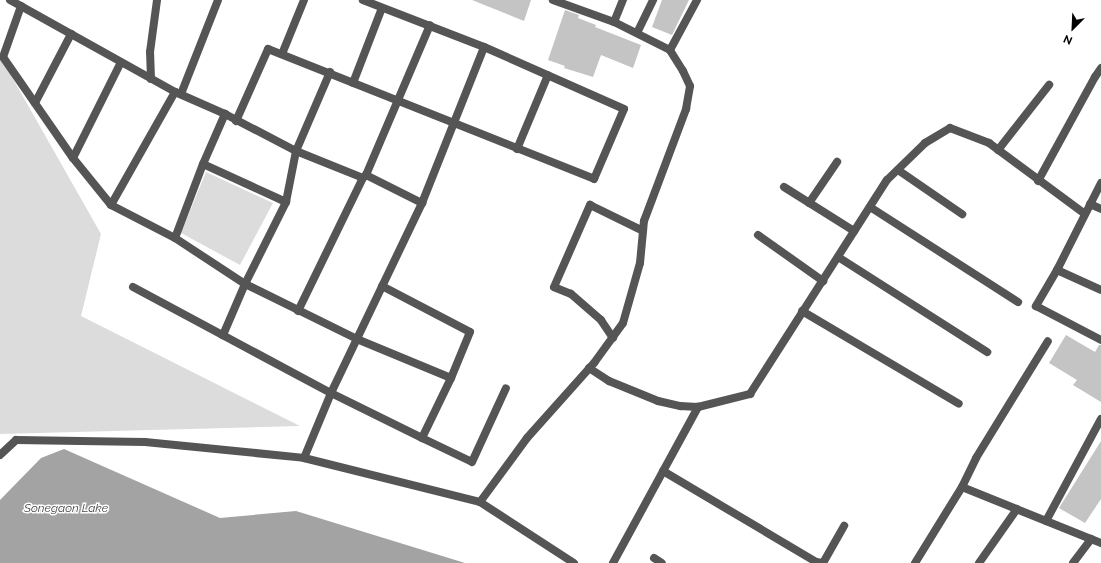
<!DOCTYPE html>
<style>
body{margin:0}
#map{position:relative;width:1101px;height:563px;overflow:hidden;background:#fff;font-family:Raleway,sans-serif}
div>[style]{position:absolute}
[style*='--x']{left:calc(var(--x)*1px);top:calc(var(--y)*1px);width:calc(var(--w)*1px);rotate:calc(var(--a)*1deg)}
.green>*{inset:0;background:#dcdcdc}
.water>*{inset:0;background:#a3a3a3}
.building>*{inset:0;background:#c4c4c4}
.street>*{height:8px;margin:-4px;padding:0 4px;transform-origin:4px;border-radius:4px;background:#555}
span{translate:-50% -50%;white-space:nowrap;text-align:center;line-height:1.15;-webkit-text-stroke:3px #fff;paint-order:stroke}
.water-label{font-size:12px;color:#444;font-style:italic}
.north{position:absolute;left:1053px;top:8px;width:40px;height:40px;-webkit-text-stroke:3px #fff;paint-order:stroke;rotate:204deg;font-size:11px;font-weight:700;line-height:16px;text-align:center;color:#000}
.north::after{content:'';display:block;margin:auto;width:14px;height:18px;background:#000;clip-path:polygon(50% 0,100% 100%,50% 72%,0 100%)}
</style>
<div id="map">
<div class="green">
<div style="clip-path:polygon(0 56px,101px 234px,81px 316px,300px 426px,0 434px)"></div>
<div style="clip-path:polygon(206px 172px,273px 203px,240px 265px,181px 233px)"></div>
</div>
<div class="water">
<div style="clip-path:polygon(64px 449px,220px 518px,296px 511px,465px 563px,0 563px,0 500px,41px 458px)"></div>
</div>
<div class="building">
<div style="clip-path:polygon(472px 0,531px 0,524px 21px)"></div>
<div style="clip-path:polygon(662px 0,689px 0,672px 35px,652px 27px)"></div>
<div style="clip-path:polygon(565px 10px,579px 15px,578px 18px,596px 25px,595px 27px,641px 45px,633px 68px,601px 55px,593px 77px,564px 68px,565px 66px,548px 60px)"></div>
<div style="clip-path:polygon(1066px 335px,1095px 352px,1099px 345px,1101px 345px,1101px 402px,1073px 385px,1077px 380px,1049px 363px)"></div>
<div style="clip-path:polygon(1101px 441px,1101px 499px,1085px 523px,1059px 508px)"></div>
</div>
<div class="street">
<div style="--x:10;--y:0;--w:13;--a:29"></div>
<div style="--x:614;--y:22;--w:24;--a:-68"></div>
<div style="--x:637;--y:33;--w:37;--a:-64"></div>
<div style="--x:71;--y:34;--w:119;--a:29.1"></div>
<div style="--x:175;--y:92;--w:55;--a:23.7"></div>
<div style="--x:225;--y:114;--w:80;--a:27.5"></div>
<div style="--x:296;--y:151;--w:72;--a:21.9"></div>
<div style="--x:363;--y:178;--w:4;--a:-45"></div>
<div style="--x:366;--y:175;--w:63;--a:26.6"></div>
<div style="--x:670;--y:50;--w:57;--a:-61.6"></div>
<div style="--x:282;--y:54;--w:58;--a:-67.8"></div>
<div style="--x:151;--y:79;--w:27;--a:-92"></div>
<div style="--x:150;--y:52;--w:52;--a:-82.3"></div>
<div style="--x:353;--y:83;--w:80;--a:-68.9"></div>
<div style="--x:181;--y:94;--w:101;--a:-68.5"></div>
<div style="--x:35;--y:103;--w:78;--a:-62.4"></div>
<div style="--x:71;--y:34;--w:57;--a:-150.8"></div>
<div style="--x:21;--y:6;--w:54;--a:109.4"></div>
<div style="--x:3;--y:57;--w:123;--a:55.3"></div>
<div style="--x:73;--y:158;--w:60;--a:51"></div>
<div style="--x:111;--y:205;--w:72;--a:27.3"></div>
<div style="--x:175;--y:238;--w:84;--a:33.3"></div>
<div style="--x:245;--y:284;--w:92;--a:-63.4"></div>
<div style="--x:286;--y:202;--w:91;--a:-155.4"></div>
<div style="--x:236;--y:121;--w:79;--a:-66"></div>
<div style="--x:268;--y:49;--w:351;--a:21.7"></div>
<div style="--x:594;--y:179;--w:76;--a:-66.8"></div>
<div style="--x:624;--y:109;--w:153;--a:-156.1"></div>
<div style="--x:484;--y:47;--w:130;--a:-158.8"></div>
<div style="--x:517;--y:149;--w:80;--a:-67.3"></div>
<div style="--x:998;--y:150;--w:83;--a:-51.9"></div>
<div style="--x:73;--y:158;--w:107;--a:-63.4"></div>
<div style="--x:898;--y:170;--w:78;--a:34.5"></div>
<div style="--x:366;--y:175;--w:163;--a:-66.9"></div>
<div style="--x:1038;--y:181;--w:119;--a:-61.3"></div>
<div style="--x:1095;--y:77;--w:11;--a:-56"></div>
<div style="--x:1101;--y:183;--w:97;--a:116.8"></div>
<div style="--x:1057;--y:270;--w:42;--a:120.3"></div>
<div style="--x:1036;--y:306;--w:73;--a:27.6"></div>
<div style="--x:784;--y:187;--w:83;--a:32.2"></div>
<div style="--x:286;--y:202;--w:52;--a:-78.9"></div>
<div style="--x:296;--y:151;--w:86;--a:-66.7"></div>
<div style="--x:809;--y:203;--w:50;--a:-55.7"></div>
<div style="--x:1090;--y:204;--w:12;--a:24"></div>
<div style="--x:111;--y:205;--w:130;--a:-60.5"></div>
<div style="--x:870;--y:207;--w:176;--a:32.7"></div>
<div style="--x:758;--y:235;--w:80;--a:35.3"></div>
<div style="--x:175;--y:238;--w:79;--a:-69.3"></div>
<div style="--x:203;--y:164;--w:55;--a:-66.3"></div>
<div style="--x:838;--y:257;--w:177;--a:32.5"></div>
<div style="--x:1057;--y:270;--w:48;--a:24.4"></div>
<div style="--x:382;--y:286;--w:99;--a:27.6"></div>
<div style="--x:470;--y:332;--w:50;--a:112.4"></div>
<div style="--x:133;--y:287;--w:225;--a:28.2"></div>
<div style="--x:331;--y:393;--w:102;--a:26.3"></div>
<div style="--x:422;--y:438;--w:67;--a:-64.2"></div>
<div style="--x:451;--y:378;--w:102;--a:-157.5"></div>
<div style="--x:357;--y:339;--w:125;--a:-153.8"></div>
<div style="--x:245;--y:284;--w:56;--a:113.3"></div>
<div style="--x:298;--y:311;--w:148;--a:-64"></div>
<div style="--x:802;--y:311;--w:182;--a:30.6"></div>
<div style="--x:613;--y:338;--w:22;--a:-124"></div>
<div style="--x:601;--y:320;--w:40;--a:-139"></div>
<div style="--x:571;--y:294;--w:18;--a:-158"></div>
<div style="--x:554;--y:287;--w:90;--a:-66.3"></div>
<div style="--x:590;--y:205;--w:59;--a:26.1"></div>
<div style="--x:589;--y:368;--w:24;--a:33"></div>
<div style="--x:609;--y:381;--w:53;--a:22.2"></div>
<div style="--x:658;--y:401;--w:23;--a:13"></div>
<div style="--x:680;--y:406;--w:18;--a:3"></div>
<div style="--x:422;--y:438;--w:55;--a:25.6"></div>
<div style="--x:472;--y:462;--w:81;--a:-65.3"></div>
<div style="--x:0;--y:455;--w:22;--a:-43"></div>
<div style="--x:16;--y:440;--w:129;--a:0.9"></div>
<div style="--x:145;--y:442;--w:160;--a:5.7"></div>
<div style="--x:304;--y:458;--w:70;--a:-67.4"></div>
<div style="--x:331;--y:393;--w:211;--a:-64.4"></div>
<div style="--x:422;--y:203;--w:168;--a:-68.3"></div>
<div style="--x:304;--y:458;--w:181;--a:14"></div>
<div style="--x:480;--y:502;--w:112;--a:33"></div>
<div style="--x:663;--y:471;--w:178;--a:30.7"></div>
<div style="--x:816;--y:562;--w:7;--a:8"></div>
<div style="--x:823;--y:563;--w:43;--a:-60.4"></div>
<div style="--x:962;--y:487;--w:32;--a:-64"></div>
<div style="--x:976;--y:458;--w:137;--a:-58.4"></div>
<div style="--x:480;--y:502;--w:79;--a:-53.7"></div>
<div style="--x:527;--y:438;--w:101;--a:-48.2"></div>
<div style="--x:594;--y:363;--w:49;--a:-54.1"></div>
<div style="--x:623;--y:323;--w:62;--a:-74.2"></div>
<div style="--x:640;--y:263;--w:42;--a:-84.6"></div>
<div style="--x:644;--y:221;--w:120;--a:-69.4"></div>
<div style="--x:686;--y:109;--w:23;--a:-80"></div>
<div style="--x:690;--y:86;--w:17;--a:-115"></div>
<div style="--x:683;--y:71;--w:25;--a:-122"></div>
<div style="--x:670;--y:50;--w:63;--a:-153.4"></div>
<div style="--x:614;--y:22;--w:65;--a:-160.2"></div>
<div style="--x:1046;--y:521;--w:116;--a:-61.7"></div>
<div style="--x:654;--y:558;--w:9;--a:32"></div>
<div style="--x:613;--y:563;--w:178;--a:-61.4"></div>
<div style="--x:698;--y:407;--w:54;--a:-14"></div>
<div style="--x:750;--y:394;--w:254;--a:-57.4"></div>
<div style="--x:887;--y:180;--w:53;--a:-44.2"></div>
<div style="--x:925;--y:143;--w:29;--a:-31"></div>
<div style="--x:950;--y:128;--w:42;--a:21"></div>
<div style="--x:989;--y:143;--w:119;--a:36.5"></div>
<div style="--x:915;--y:563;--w:89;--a:-58.3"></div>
<div style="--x:962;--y:487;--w:139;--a:22"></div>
<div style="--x:979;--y:563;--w:66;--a:-54.9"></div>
<div style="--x:1073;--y:563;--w:30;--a:-53"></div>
<div style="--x:1091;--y:539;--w:11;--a:22"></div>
</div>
<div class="water-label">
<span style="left:66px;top:509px">Sonegaon Lake</span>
</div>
<div class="north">N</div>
</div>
